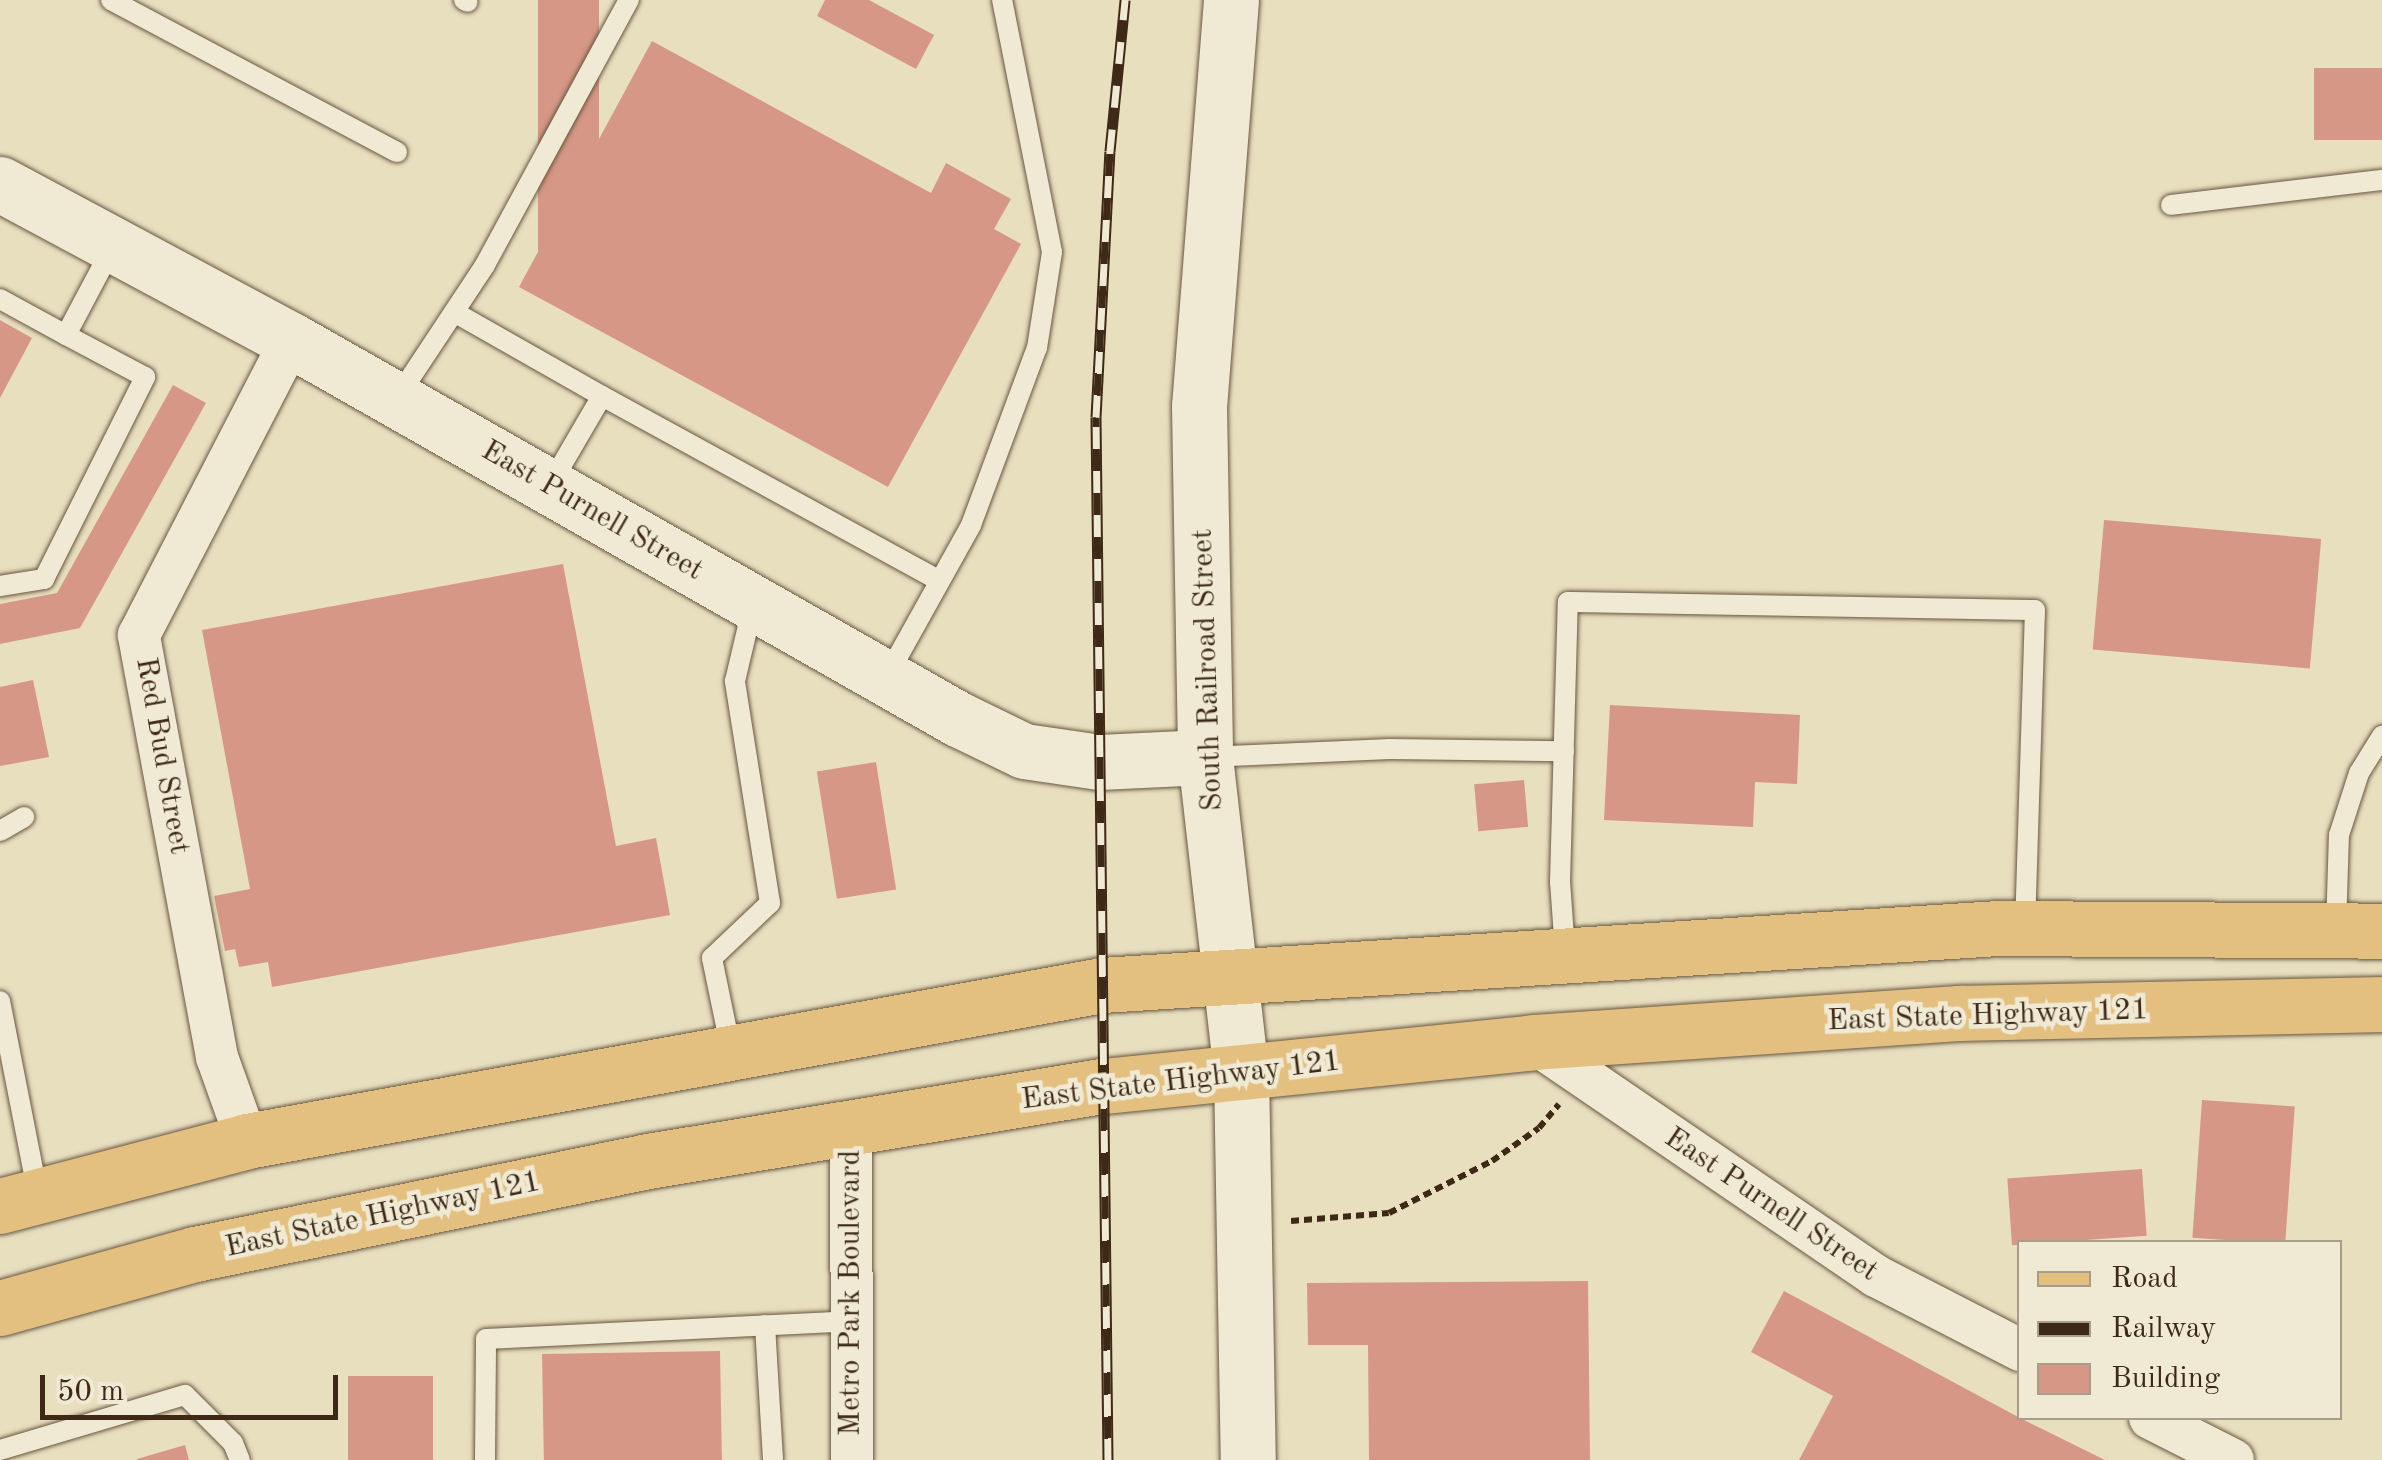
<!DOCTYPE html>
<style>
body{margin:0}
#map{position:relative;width:2382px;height:1460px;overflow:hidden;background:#e8dfbf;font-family:"Old Standard TT",serif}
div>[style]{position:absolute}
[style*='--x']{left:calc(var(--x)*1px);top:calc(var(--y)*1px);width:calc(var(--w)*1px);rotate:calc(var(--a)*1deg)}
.building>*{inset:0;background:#d79786;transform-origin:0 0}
.path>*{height:6px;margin-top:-3px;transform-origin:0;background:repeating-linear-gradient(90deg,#3d2915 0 8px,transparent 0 13px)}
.roads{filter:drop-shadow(0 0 2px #685640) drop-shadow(0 0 2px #685640)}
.lane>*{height:20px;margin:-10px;padding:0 10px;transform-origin:10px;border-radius:10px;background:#f0ead5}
.street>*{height:42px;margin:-21px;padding:0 21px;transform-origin:21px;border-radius:21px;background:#f0ead5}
.secondary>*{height:55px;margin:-27.5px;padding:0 27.5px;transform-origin:27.5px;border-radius:27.5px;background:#f0ead5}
.primary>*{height:55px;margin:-27.5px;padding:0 27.5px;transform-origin:27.5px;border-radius:27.5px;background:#e4c080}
.rail>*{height:11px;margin-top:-5.5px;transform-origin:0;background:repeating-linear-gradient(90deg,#f0ead5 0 22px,#3d2915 0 44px);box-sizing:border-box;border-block:2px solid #3d2915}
span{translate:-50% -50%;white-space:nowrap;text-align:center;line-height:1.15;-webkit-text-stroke:9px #f0ead5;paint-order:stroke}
.street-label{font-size:30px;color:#3d2915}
.legend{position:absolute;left:2017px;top:1240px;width:325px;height:180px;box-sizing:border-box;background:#f0ead5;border:2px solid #a89d88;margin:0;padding:12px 18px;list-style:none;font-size:30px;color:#3d2915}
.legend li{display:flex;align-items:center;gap:20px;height:50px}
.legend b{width:50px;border:2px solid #a89d88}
.scale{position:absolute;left:40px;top:1375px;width:298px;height:45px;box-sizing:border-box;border:5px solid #3d2915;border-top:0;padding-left:12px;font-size:30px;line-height:35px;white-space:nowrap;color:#3d2915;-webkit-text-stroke:8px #f0ead5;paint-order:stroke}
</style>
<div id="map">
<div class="building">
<div style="left:538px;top:0;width:61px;height:260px"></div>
<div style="clip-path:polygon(825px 0,869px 0,934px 35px,916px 69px,817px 16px)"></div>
<div style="clip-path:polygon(652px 41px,931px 193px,946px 163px,1011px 199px,994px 229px,1021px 244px,888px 487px,519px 287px)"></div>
<div style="left:2382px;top:68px;width:72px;height:68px;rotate:90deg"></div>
<div style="clip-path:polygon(0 320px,32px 338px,0 398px)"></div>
<div style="clip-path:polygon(173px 385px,206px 403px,80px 628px,0 644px,0 604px,57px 593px)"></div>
<div style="left:2104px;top:520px;width:218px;height:130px;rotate:5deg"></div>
<div style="clip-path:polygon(563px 564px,616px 846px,656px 838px,670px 915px,272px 987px,268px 962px,239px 967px,235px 949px,225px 951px,214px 896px,250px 889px,202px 630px)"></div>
<div style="clip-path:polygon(33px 680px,49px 757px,0 766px,0 687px)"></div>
<div style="clip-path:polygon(1610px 705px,1800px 715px,1797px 784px,1755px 782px,1753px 827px,1604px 820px)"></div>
<div style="left:876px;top:762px;width:129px;height:60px;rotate:81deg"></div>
<div style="left:1524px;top:780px;width:47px;height:50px;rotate:85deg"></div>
<div style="left:2202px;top:1100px;width:93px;height:138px;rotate:4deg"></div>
<div style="left:2142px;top:1169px;width:67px;height:135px;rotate:86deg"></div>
<div style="clip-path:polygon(1588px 1281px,1590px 1460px,1369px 1460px,1368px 1345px,1308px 1345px,1307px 1283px)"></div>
<div style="clip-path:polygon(1784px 1291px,2020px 1418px,2105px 1460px,1799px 1460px,1833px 1396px,1751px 1352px)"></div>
<div style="left:720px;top:1351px;width:109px;height:178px;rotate:89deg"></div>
<div style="left:348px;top:1376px;width:85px;height:84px"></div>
<div style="clip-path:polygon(185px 1445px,189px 1460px,137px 1460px,137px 1459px)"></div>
</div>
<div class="path">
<div style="--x:1291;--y:1221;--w:98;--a:-4.7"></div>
<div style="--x:1389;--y:1213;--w:115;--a:-26.8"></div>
<div style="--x:1492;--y:1161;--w:57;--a:-35.1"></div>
<div style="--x:1539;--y:1128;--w:31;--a:-50"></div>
</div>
<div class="roads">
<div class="lane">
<div style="--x:111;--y:0;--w:324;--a:28"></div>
<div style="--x:464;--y:0;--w:4;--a:27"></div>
<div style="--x:2171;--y:205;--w:212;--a:-6.8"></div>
<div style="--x:0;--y:299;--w:75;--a:28.6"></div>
<div style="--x:454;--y:312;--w:170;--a:29.6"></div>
<div style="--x:397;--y:398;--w:159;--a:-56.5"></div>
<div style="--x:485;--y:265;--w:302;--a:-61.5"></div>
<div style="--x:550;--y:485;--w:103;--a:-59.7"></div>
<div style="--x:602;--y:396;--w:385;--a:28.7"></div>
<div style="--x:0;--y:586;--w:45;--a:-9"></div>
<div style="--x:44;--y:579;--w:226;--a:-63.4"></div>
<div style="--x:145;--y:377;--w:89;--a:-152"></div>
<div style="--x:66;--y:335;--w:98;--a:-62.1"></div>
<div style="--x:886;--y:678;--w:175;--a:-60.9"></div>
<div style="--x:971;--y:525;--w:189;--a:-69.6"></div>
<div style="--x:1037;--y:348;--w:97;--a:-81.1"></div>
<div style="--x:1052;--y:252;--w:257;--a:-101.2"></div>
<div style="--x:1207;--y:757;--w:183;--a:-2.5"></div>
<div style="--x:1390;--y:749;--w:174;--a:0.7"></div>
<div style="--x:0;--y:831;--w:28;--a:-30"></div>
<div style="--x:2336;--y:929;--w:94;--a:-88.2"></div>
<div style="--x:2339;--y:835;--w:65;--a:-72.1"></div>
<div style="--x:2359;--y:773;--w:44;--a:-58.1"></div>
<div style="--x:1565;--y:951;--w:69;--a:-94.1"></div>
<div style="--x:1560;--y:882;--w:280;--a:-88.4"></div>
<div style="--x:1568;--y:602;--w:467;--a:1"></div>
<div style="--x:2035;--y:610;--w:314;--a:91.8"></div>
<div style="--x:0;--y:1001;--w:198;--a:78.9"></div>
<div style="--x:731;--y:1050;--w:94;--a:-101.7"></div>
<div style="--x:712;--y:958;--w:80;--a:-43.5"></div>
<div style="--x:770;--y:903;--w:225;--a:-99"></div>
<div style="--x:735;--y:681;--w:78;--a:-76.7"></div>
<div style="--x:765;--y:1325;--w:135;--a:86.6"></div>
<div style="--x:0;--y:1450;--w:193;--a:-16.6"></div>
<div style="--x:185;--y:1395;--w:68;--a:45"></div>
<div style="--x:233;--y:1443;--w:18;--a:68"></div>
<div style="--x:485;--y:1460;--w:121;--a:-89.5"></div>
<div style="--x:486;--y:1339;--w:365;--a:-2.8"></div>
</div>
<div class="street">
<div style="--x:1533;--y:1042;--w:415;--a:34.3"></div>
<div style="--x:1876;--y:1276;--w:162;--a:27.2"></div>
<div style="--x:851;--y:1126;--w:334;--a:89.8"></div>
<div style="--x:247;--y:1141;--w:89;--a:-109.7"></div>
<div style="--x:217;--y:1057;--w:429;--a:-100.5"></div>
<div style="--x:139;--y:635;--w:332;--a:-62.7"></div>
<div style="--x:2150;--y:1418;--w:93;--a:26.8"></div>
</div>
<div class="secondary">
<div style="--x:1231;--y:0;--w:407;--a:94.5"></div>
<div style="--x:1199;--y:406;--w:351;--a:89"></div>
<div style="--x:1205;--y:757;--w:316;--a:83.5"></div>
<div style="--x:1241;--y:1071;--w:389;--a:89"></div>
<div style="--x:0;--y:184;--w:330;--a:28.2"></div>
<div style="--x:291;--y:340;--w:767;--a:29.61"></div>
<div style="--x:958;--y:719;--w:73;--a:25.9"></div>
<div style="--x:1024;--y:751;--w:76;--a:8.3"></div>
<div style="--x:1099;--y:762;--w:106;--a:-2.7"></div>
</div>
<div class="primary">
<div style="--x:0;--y:1206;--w:255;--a:-14.7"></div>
<div style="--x:247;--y:1141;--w:869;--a:-10.34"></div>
<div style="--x:1102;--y:985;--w:899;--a:-3.64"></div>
<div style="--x:1999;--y:928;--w:383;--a:0.4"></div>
<div style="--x:0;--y:1308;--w:202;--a:-15.5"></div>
<div style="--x:195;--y:1254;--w:462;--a:-11.6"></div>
<div style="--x:648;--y:1161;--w:461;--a:-9.4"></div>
<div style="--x:1103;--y:1086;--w:432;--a:-5.8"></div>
<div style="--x:1533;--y:1042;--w:428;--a:-3.9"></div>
<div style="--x:1960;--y:1013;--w:422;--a:-1.2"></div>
</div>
</div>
<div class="rail">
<div style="--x:1108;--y:1460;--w:1043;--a:-90.66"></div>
<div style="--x:1096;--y:417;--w:266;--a:-87"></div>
<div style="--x:1110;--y:151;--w:152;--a:-84.3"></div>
</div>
<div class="street-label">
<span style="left:592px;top:511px;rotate:30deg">East Purnell Street</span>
<span style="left:1208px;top:670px;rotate:-92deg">South Railroad Street</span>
<span style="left:162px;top:756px;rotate:80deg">Red Bud Street</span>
<span style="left:1988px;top:1016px;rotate:-2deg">East State Highway 121</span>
<span style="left:1181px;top:1081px;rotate:-7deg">East State Highway 121</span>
<span style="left:1771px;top:1205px;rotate:34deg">East Purnell Street</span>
<span style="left:383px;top:1215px;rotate:-12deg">East State Highway 121</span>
<span style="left:851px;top:1293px;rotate:-90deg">Metro Park Boulevard</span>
</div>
<ul class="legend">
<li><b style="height:12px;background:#e4c080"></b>Road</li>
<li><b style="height:12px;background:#3d2915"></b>Railway</li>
<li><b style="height:28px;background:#d79786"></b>Building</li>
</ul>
<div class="scale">50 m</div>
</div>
